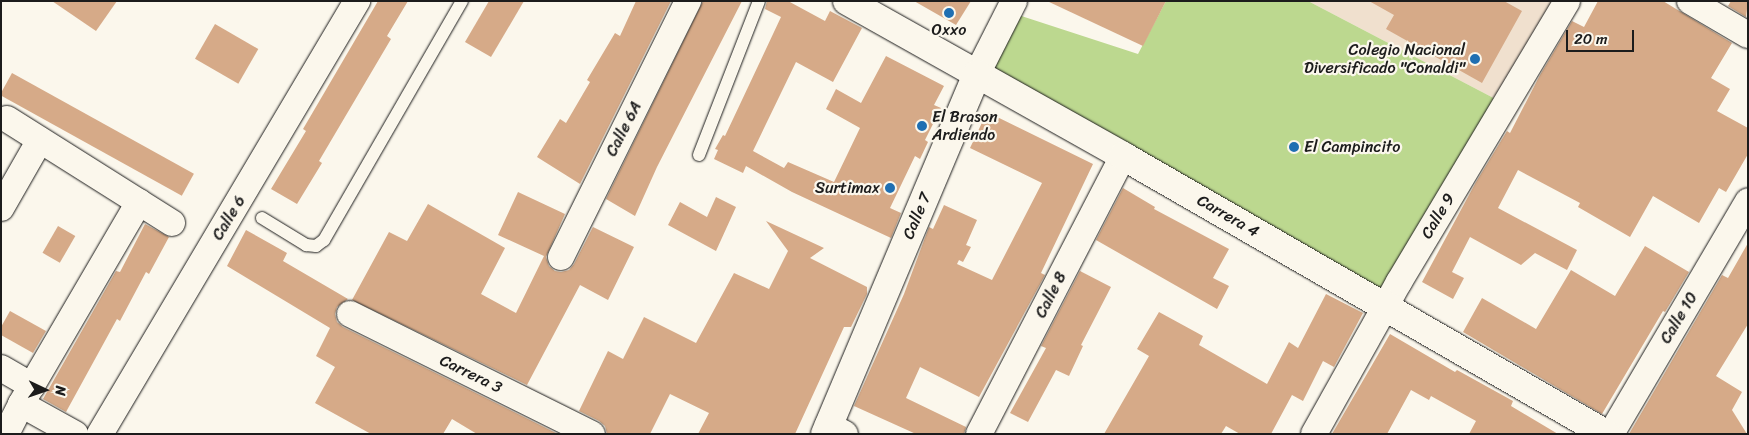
<!DOCTYPE html>
<style>
body{margin:0}
#map{position:relative;width:1749px;height:435px;overflow:hidden;background:#fbf7ec;font-family:Sriracha,sans-serif}
div>[style]{position:absolute}
[style*='--x']{left:calc(var(--x)*1px);top:calc(var(--y)*1px);width:calc(var(--w)*1px);rotate:calc(var(--a)*1deg)}
.built>*{inset:0;background:#f0e0ce}
.green>*{inset:0;background:#bcd88f}
.building>*{inset:0;background:#d6aa88;transform-origin:0 0}
.roads{filter:drop-shadow(0 0 1px #1c1c1c) drop-shadow(0 0 1px #1c1c1c)}
.service>*{height:12px;margin:-6px;padding:0 6px;transform-origin:6px;border-radius:6px;background:#fbf7ec}
.minor>*{height:26px;margin:-13px;padding:0 13px;transform-origin:13px;border-radius:13px;background:#fbf7ec}
.tertiary>*{height:28px;margin:-14px;padding:0 14px;transform-origin:14px;border-radius:14px;background:#fbf7ec}
.dots>*{width:14px;height:14px;translate:-50% -50%;box-sizing:border-box;border:2px solid #fbf7ec;border-radius:50%}
span{translate:-50% -50%;white-space:nowrap;text-align:center;line-height:1.15;-webkit-text-stroke:4.5px #fbf7ec;paint-order:stroke}
.poi-label{font-size:16px;color:#1c1c1c}
.right{translate:-100% -50%;text-align:right}
.left{translate:0 -50%;text-align:left}
.street-label{font-size:16px;color:#1c1c1c}
.frame{position:absolute;inset:0;border:2px solid #1c1c1c;pointer-events:none}
.north{position:absolute;left:20px;top:365px;width:50px;height:50px;-webkit-text-stroke:4px #fbf7ec;paint-order:stroke;rotate:93deg;font-size:14px;font-weight:700;line-height:20px;text-align:center;color:#1c1c1c}
.north::after{content:'';display:block;margin:auto;width:18px;height:22px;background:#1c1c1c;clip-path:polygon(50% 0,100% 100%,50% 72%,0 100%)}
.scale{position:absolute;left:1566px;top:30px;width:68px;height:22px;box-sizing:border-box;border:2px solid #1c1c1c;border-top:0;padding-left:6px;font-size:15px;line-height:18px;white-space:nowrap;color:#1c1c1c;-webkit-text-stroke:4px #fbf7ec;paint-order:stroke}
</style>
<div id="map">
<div class="built">
<div style="clip-path:polygon(1308px 1px,1567px 1px,1505px 104px)"></div>
</div>
<div class="green">
<div style="clip-path:polygon(1166px 1px,1308px 1px,1505px 104px,1386px 308px,977px 74px,1009px 12px,1138px 54px)"></div>
</div>
<div class="building">
<div style="clip-path:polygon(52px 1px,117px 1px,96px 31px)"></div>
<div style="clip-path:polygon(378px 1px,408px 1px,387px 36px,391px 39px,319px 161px,322px 163px,297px 204px,271px 189px,306px 131px,303px 129px)"></div>
<div style="clip-path:polygon(489px 1px,524px 1px,491px 57px,465px 42px)"></div>
<div style="clip-path:polygon(636px 1px,671px 1px,580px 184px,537px 157px,560px 119px,566px 123px,590px 82px,587px 80px,615px 33px,620px 36px)"></div>
<div style="clip-path:polygon(703px 1px,742px 1px,657px 167px,635px 216px,606px 199px)"></div>
<div style="clip-path:polygon(767px 1px,788px 1px,825px 21px,830px 11px,862px 28px,833px 82px,796px 62px,753px 151px,784px 168px,788px 162px,834px 182px,860px 128px,826px 109px,836px 89px,861px 103px,886px 56px,944px 86px,934px 105px,941px 108px,925px 140px,928px 142px,920px 159px,915px 156px,890px 208px,901px 213px,891px 238px,792px 192px,746px 166px,743px 173px,714px 159px,718px 150px,715px 149px,723px 135px,725px 136px,781px 17px,765px 9px)"></div>
<div style="clip-path:polygon(914px 1px,971px 1px,956px 25px)"></div>
<div style="clip-path:polygon(1047px 1px,1166px 1px,1143px 46px)"></div>
<div style="clip-path:polygon(1369px 1px,1504px 1px,1522px 11px,1482px 83px,1386px 29px,1394px 15px)"></div>
<div style="clip-path:polygon(1598px 1px,1663px 1px,1732px 43px,1711px 78px,1730px 89px,1717px 111px,1748px 128px,1748px 154px,1726px 192px,1719px 188px,1699px 223px,1653px 196px,1630px 237px,1578px 207px,1580px 203px,1518px 170px,1498px 208px,1577px 250px,1567px 270px,1535px 253px,1521px 265px,1470px 237px,1452px 272px,1464px 278px,1453px 299px,1422px 282px,1476px 182px,1507px 131px,1510px 133px,1540px 75px,1572px 21px,1584px 27px)"></div>
<div style="clip-path:polygon(1731px 1px,1748px 1px,1746px 17px,1728px 6px)"></div>
<div style="left:215px;top:24px;width:50px;height:40px;rotate:30deg"></div>
<div style="left:12px;top:73px;width:208px;height:25px;rotate:29deg"></div>
<div style="clip-path:polygon(987px 112px,1093px 164px,1041px 273px,1045px 275px,979px 397px,920px 367px,906px 398px,966px 427px,964px 434px,916px 434px,854px 406px,904px 294px,929px 227px,933px 229px,944px 205px,977px 220px,966px 245px,971px 247px,963px 262px,959px 260px,957px 264px,992px 280px,1042px 183px,970px 148px)"></div>
<div style="clip-path:polygon(1123px 188px,1155px 207px,1154px 209px,1229px 249px,1213px 278px,1229px 286px,1217px 309px,1096px 240px)"></div>
<div style="clip-path:polygon(518px 192px,565px 214px,546px 257px,549px 266px,555px 271px,561px 272px,569px 270px,574px 264px,593px 227px,634px 247px,608px 300px,580px 285px,527px 385px,352px 300px,389px 232px,407px 241px,428px 204px,505px 248px,481px 294px,516px 313px,544px 256px,498px 235px)"></div>
<div style="clip-path:polygon(716px 197px,736px 207px,716px 251px,668px 225px,680px 202px,707px 217px)"></div>
<div style="clip-path:polygon(766px 221px,824px 248px,810px 258px,867px 287px,867px 294px,851px 327px,844px 327px,795px 434px,698px 434px,709px 413px,670px 394px,650px 434px,607px 434px,605px 426px,599px 421px,579px 411px,608px 351px,623px 359px,644px 317px,696px 343px,734px 273px,769px 289px,788px 251px)"></div>
<div style="clip-path:polygon(145px 224px,169px 237px,149px 274px,146px 272px,120px 321px,117px 319px,66px 412px,43px 399px,116px 271px,120px 272px)"></div>
<div style="left:58px;top:226px;width:20px;height:31px;rotate:30deg"></div>
<div style="clip-path:polygon(246px 230px,287px 253px,283px 261px,348px 299px,337px 307px,335px 314px,337px 322px,343px 327px,558px 434px,477px 434px,452px 419px,443px 434px,371px 434px,315px 403px,335px 367px,316px 356px,330px 328px,227px 266px)"></div>
<div style="clip-path:polygon(1748px 243px,1748px 324px,1716px 376px,1742px 392px,1732px 410px,1747px 434px,1629px 434px,1722px 275px,1728px 278px)"></div>
<div style="clip-path:polygon(1645px 246px,1689px 272px,1665px 312px,1663px 311px,1602px 414px,1463px 332px,1482px 298px,1536px 329px,1571px 270px,1615px 296px)"></div>
<div style="clip-path:polygon(1080px 271px,1111px 287px,1081px 345px,1083px 346px,1069px 376px,1056px 370px,1028px 422px,1010px 413px,1046px 348px,1041px 346px)"></div>
<div style="clip-path:polygon(1326px 294px,1363px 313px,1334px 367px,1323px 361px,1303px 401px,1292px 395px,1271px 434px,1240px 434px,1226px 426px,1221px 434px,1104px 434px,1149px 356px,1137px 349px,1159px 312px,1203px 336px,1199px 345px,1267px 384px,1289px 342px,1298px 348px)"></div>
<div style="clip-path:polygon(10px 311px,46px 331px,33px 353px,1px 335px,1px 327px)"></div>
<div style="clip-path:polygon(1390px 334px,1455px 372px,1457px 370px,1513px 401px,1511px 406px,1558px 434px,1469px 434px,1476px 421px,1431px 396px,1429px 400px,1411px 390px,1387px 434px,1332px 434px)"></div>
</div>
<div class="roads">
<div class="service">
<div style="--x:699;--y:155;--w:165;--a:-68.7"></div>
<div style="--x:262;--y:218;--w:52;--a:31.5"></div>
<div style="--x:306;--y:245;--w:10;--a:6"></div>
<div style="--x:316;--y:246;--w:10;--a:-37"></div>
<div style="--x:324;--y:240;--w:276;--a:-60"></div>
</div>
<div class="minor">
<div style="--x:1690;--y:1;--w:67;--a:30.4"></div>
<div style="--x:977;--y:74;--w:82;--a:-63.1"></div>
<div style="--x:7;--y:119;--w:195;--a:32.2"></div>
<div style="--x:1;--y:208;--w:78;--a:-60.2"></div>
<div style="--x:561;--y:257;--w:286;--a:-63.6"></div>
<div style="--x:350;--y:314;--w:270;--a:26.4"></div>
<div style="--x:1;--y:368;--w:36;--a:30"></div>
<div style="--x:21;--y:404;--w:62;--a:29.1"></div>
<div style="--x:828;--y:425;--w:19;--a:28"></div>
<div style="--x:6;--y:434;--w:34;--a:-63"></div>
<div style="--x:21;--y:404;--w:234;--a:-59.7"></div>
<div style="--x:100;--y:434;--w:504;--a:-59.31"></div>
<div style="--x:979;--y:434;--w:313;--a:-62.6"></div>
<div style="--x:1314;--y:434;--w:174;--a:-60.8"></div>
<div style="--x:1399;--y:282;--w:327;--a:-59.1"></div>
<div style="--x:1611;--y:434;--w:270;--a:-59.5"></div>
</div>
<div class="tertiary">
<div style="--x:847;--y:1;--w:317;--a:29.3"></div>
<div style="--x:1123;--y:156;--w:557;--a:29.92"></div>
<div style="--x:825;--y:434;--w:391;--a:-67.1"></div>
</div>
</div>
<div class="dots">
<div style="left:949px;top:13px;background:#1f6fb2"></div>
<div style="left:1475px;top:59px;background:#1f6fb2"></div>
<div style="left:922px;top:126px;background:#1f6fb2"></div>
<div style="left:1294px;top:147px;background:#1f6fb2"></div>
<div style="left:890px;top:188px;background:#1f6fb2"></div>
</div>
<div class="poi-label">
<span style="left:949px;top:30px">Oxxo</span>
<span class="right" style="left:1465px;top:59px">Colegio Nacional<br>Diversificado "Conaldi"</span>
<span class="left" style="left:932px;top:126px">El Brason<br>Ardiendo</span>
<span class="left" style="left:1304px;top:147px">El Campincito</span>
<span class="right" style="left:880px;top:188px">Surtimax</span>
</div>
<div class="street-label">
<span style="left:624px;top:129px;rotate:-63deg">Calle 6A</span>
<span style="left:917px;top:216px;rotate:-67deg">Calle 7</span>
<span style="left:1228px;top:216px;rotate:30deg">Carrera 4</span>
<span style="left:1438px;top:216px;rotate:-59deg">Calle 9</span>
<span style="left:229px;top:218px;rotate:-59deg">Calle 6</span>
<span style="left:1051px;top:295px;rotate:-63deg">Calle 8</span>
<span style="left:1679px;top:318px;rotate:-59deg">Calle 10</span>
<span style="left:471px;top:374px;rotate:26deg">Carrera 3</span>
</div>
<div class="frame"></div>
<div class="north">N</div>
<div class="scale">20 m</div>
</div>
